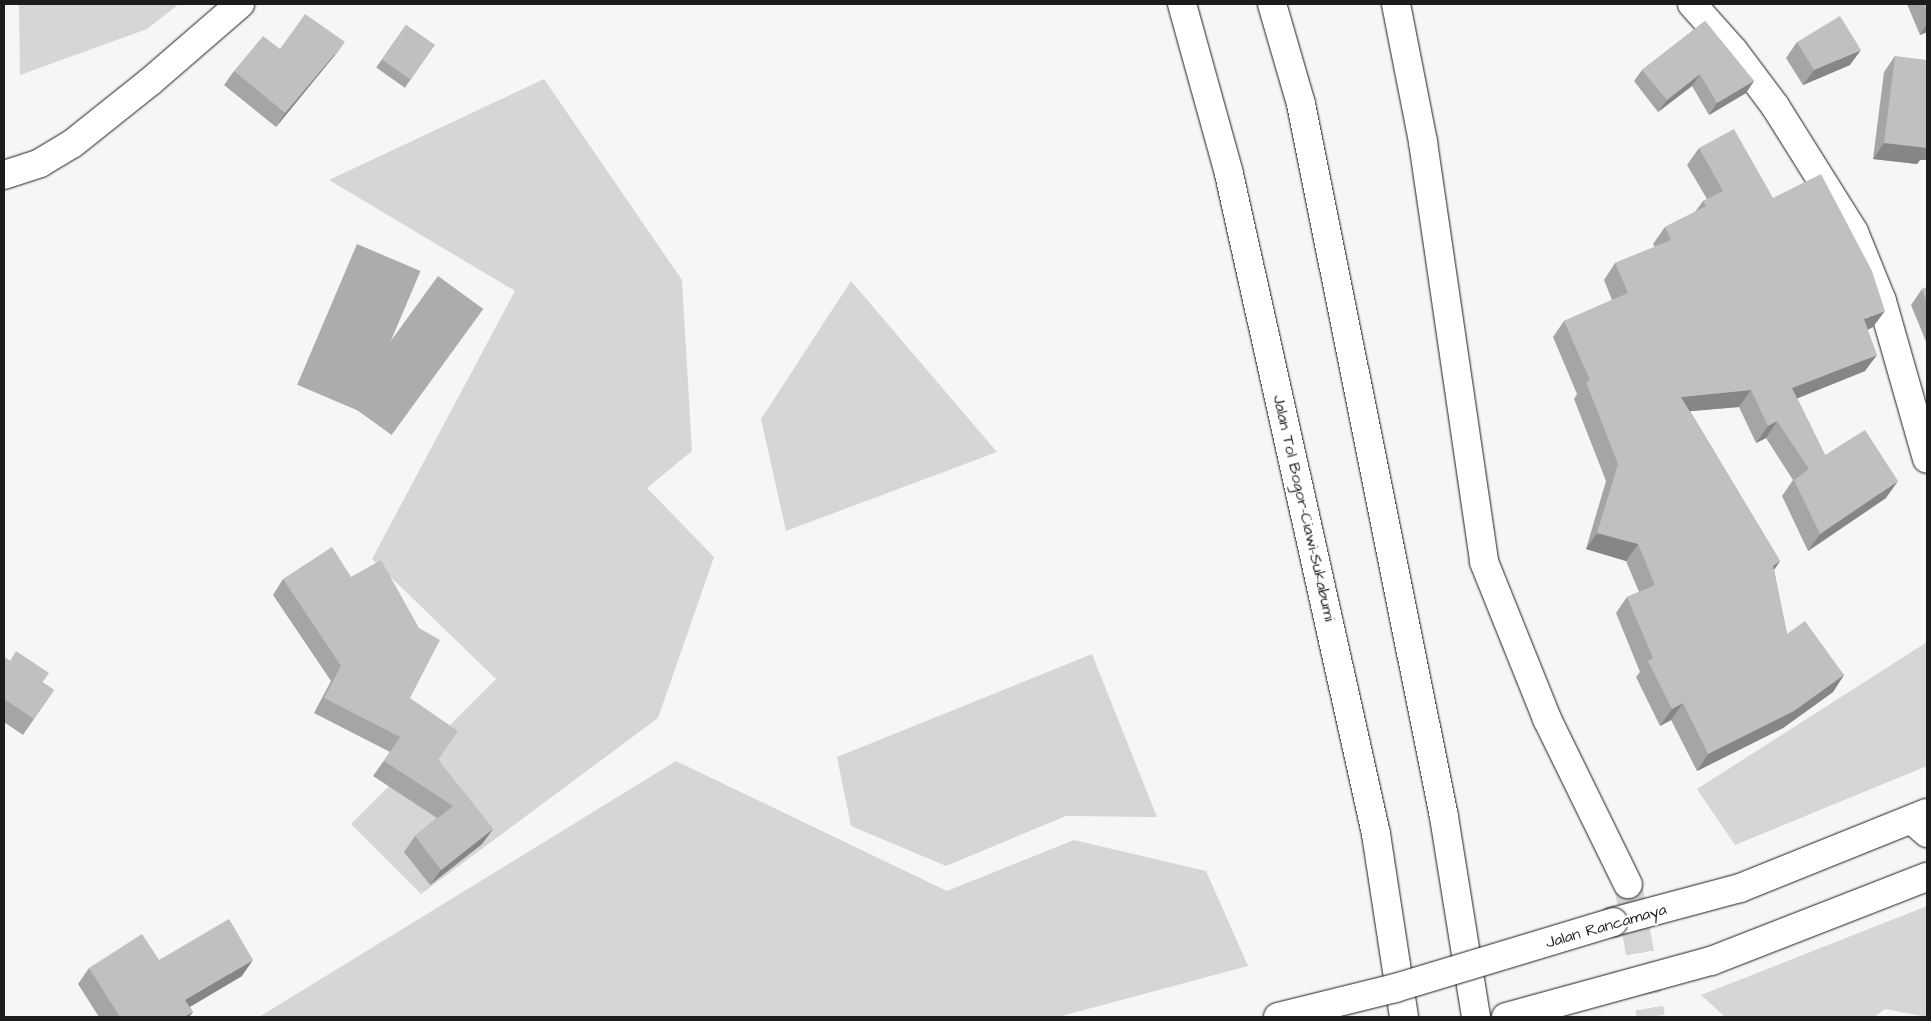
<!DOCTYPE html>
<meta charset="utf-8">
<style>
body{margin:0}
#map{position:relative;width:1931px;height:1021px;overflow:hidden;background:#f6f6f6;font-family:"Architects Daughter",sans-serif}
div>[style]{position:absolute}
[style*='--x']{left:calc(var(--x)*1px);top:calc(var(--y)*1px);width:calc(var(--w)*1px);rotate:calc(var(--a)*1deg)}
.green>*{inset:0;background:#d6d6d6}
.water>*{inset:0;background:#acacac;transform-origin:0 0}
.minor-tunnel>*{height:28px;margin-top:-14px;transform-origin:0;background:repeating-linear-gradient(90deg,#d5d5d5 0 28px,transparent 0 42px)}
.roads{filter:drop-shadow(0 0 1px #1c1c1c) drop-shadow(0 0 1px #1c1c1c)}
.minor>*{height:28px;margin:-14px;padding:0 14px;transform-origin:14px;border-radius:14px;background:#fff}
.tertiary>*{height:28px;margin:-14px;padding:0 14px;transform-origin:14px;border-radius:14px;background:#fff}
.motorway>*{height:28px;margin:-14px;padding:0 14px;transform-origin:14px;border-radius:14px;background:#fff}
.bridges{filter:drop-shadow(0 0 1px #1c1c1c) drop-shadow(0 0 1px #1c1c1c)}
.tertiary-bridge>*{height:28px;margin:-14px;padding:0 14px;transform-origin:14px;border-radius:14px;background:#fff}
.wall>*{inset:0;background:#a5a5a5;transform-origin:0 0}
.shaded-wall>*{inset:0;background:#868686}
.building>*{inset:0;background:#c0c0c0;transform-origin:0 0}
span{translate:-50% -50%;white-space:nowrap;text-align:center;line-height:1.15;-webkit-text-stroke:4.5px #fff;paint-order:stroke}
.street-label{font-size:16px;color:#1c1c1c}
.frame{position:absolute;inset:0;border:5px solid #1c1c1c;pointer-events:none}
</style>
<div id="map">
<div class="green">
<div style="clip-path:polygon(19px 4px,179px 4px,147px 29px,20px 75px)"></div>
<div style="clip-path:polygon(544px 79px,682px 280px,692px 451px,647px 488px,714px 557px,658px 718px,421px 894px,351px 824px,496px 679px,372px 559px,515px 291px,329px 180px)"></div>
<div style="clip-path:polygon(851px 281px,997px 452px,786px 531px,761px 419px)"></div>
<div style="clip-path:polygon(1927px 642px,1927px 766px,1735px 845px,1697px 789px)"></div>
<div style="clip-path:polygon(1092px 654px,1157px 817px,1066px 816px,946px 866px,851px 826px,837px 757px)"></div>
<div style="clip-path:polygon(676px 761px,947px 891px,1074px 840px,1206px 871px,1248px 966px,1058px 1017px,259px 1017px)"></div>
<div style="clip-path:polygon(1927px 906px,1927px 1017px,1885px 1009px,1874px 1017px,1725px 1017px,1701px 995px)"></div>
</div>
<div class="water">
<div style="left:357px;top:244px;width:69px;height:153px;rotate:23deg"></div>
<div style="left:438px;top:276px;width:56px;height:156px;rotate:36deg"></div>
</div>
<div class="minor-tunnel">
<div style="--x:1628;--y:884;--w:135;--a:80.2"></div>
</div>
<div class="roads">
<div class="minor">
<div style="--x:1396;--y:4;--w:141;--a:78.9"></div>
<div style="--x:1423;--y:142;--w:424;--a:81.7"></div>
<div style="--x:1484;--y:562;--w:169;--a:68.1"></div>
<div style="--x:1547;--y:719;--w:184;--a:63.9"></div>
<div style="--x:1692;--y:4;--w:62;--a:48.3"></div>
<div style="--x:1733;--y:50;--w:70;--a:53.1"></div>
<div style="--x:1775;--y:106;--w:149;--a:57.9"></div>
<div style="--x:1854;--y:232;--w:74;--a:67.9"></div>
<div style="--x:1882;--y:301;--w:164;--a:74.1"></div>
<div style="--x:4;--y:175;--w:38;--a:-18"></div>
<div style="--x:40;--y:163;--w:37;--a:-31"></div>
<div style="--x:72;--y:144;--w:101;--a:-38.6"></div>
<div style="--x:151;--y:81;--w:118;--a:-40.9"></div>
<div style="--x:1912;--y:820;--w:20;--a:41"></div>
</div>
<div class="tertiary">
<div style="--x:1613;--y:922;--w:131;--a:-15"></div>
<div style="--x:1740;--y:888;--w:201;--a:-21.9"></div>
<div style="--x:1506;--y:1017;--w:213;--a:-15.3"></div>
<div style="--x:1711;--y:961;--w:232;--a:-21.3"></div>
</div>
<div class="motorway">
<div style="--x:1182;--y:4;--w:176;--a:74.5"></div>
<div style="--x:1229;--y:174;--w:676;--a:77.44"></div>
<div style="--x:1376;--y:834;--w:185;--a:81.3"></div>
<div style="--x:1272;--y:4;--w:104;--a:73.8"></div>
<div style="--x:1301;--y:104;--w:727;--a:78.66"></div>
<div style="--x:1444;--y:817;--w:203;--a:80.9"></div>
</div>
</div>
<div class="bridges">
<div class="tertiary-bridge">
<div style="--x:1278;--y:1017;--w:121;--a:-13.9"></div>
<div style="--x:1395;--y:988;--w:228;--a:-16.8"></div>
</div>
</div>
<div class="wall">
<div style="clip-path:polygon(1907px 4px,1927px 4px,1927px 32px,1920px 35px)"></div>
<div style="clip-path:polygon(1705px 21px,1754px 81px,1746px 93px,1709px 115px,1692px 86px,1658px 112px,1634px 81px,1642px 70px)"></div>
<div style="left:406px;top:25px;width:35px;height:52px;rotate:35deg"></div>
<div style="clip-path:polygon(1797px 42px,1850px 65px,1803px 85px,1786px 58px)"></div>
<div style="clip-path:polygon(280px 49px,335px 55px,276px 127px,224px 85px,234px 71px)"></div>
<div style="clip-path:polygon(1895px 56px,1920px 160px,1917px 164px,1873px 159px,1884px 72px)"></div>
<div style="clip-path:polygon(1699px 148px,1773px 198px,1873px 327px,1868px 330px,1865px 371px,1797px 398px,1825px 455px,1886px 498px,1808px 551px,1782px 496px,1793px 480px,1766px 438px,1756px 443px,1739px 407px,1690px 411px,1780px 561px,1774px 570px,1787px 634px,1844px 675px,1833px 692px,1783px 728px,1697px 771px,1671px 720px,1660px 726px,1636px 677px,1640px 672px,1616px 613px,1627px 597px,1639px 592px,1626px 561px,1586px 549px,1606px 481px,1574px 399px,1577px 394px,1553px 337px,1564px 321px,1612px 300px,1604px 280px,1615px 263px,1655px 247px,1653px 244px,1665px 227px,1695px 212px,1703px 201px,1707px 199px,1687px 165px)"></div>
<div style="clip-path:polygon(1927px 287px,1927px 344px,1911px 305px,1922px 289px)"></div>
<div style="clip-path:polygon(283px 579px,410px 698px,438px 760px,493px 829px,482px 844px,430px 885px,404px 852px,415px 836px,437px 818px,373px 776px,390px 752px,314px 713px,331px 681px,273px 595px)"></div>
<div style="clip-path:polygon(4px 657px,54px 690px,23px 735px,4px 722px)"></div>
<div style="clip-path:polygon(159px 960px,242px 976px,190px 1007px,193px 1012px,189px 1017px,99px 1017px,78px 984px,89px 968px)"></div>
</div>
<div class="shaded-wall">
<div style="clip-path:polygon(1927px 24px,1927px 32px,1920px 35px)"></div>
<div style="clip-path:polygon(345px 42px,335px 55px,276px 127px,285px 113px)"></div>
<div style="clip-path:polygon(1861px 50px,1850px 65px,1803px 85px,1814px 70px)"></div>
<div style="clip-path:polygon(1700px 74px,1692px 86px,1658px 112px,1667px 100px)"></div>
<div style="clip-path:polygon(1754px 81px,1746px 93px,1709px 115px,1717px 103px)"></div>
<div style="clip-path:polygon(1884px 143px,1927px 145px,1927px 160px,1920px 160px,1917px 164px,1873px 159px)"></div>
<div style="clip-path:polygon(1885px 311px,1873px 327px,1852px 336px,1864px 319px)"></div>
<div style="clip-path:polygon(1877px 355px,1865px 371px,1781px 405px,1792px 388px)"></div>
<div style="clip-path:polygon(1751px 390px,1739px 407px,1670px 413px,1681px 397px)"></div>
<div style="clip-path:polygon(1777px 421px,1766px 438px,1756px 443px,1768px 426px)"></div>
<div style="clip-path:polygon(1898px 481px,1886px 498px,1808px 551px,1820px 534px)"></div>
<div style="clip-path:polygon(1597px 533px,1638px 544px,1626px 561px,1586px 549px)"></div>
<div style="clip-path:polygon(1780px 561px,1769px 577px,1773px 566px)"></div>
<div style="clip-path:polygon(1844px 675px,1833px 692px,1783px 728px,1697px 771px,1708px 754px)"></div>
<div style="clip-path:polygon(1683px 703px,1671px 720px,1660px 726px,1672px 709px)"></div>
<div style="clip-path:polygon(493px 829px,482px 844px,430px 885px,441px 870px)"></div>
<div style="clip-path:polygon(253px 960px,242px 976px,174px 1016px,185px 1000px)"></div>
<div style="clip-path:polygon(193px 1012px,189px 1017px,184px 1017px)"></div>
</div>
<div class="building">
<div style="clip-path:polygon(1924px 4px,1927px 4px,1927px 12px)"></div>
<div style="clip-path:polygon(305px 14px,345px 42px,285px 113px,234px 71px,263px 36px,280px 49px)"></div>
<div style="clip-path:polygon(1840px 16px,1861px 50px,1814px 70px,1797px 42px)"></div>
<div style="clip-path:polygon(1705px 21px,1754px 81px,1717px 103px,1700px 74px,1667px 100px,1642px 70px)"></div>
<div style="left:406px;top:25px;width:35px;height:42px;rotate:35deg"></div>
<div style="clip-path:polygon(1895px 56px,1927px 60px,1927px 148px,1884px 143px)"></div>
<div style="clip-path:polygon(1734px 129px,1773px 198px,1821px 174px,1872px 271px,1885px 311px,1864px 319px,1877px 355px,1792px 388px,1825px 455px,1865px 430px,1898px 481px,1820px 534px,1794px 480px,1809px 469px,1777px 421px,1768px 426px,1751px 390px,1681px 397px,1780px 561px,1773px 566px,1787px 634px,1805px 621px,1844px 675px,1794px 711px,1708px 754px,1683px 703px,1672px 709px,1648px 661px,1653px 658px,1627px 597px,1655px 585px,1638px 544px,1597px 533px,1618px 464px,1586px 382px,1590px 380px,1564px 321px,1628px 293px,1615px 263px,1671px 240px,1665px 227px,1706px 206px,1703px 201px,1723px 191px,1699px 148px)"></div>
<div style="clip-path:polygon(1927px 287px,1927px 302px,1922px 289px)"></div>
<div style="clip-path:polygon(332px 547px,351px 577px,381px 560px,419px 628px,440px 640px,410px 698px,458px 731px,438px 760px,493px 829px,441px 870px,415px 836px,453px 806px,384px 761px,400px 737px,324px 698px,341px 666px,283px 579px)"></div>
<div style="clip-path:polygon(16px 651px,49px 673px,42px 683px,54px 690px,34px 719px,4px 699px,4px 657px,10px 661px)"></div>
<div style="clip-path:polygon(229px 919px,253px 960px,185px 1000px,193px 1012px,184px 1017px,120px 1017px,89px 968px,142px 934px,159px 960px)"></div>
</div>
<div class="street-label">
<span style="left:1304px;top:508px;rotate:77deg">Jalan Tol Bogor–Ciawi–Sukabumi</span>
<span style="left:1606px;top:926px;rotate:-16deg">Jalan Rancamaya</span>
</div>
<div class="frame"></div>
</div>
